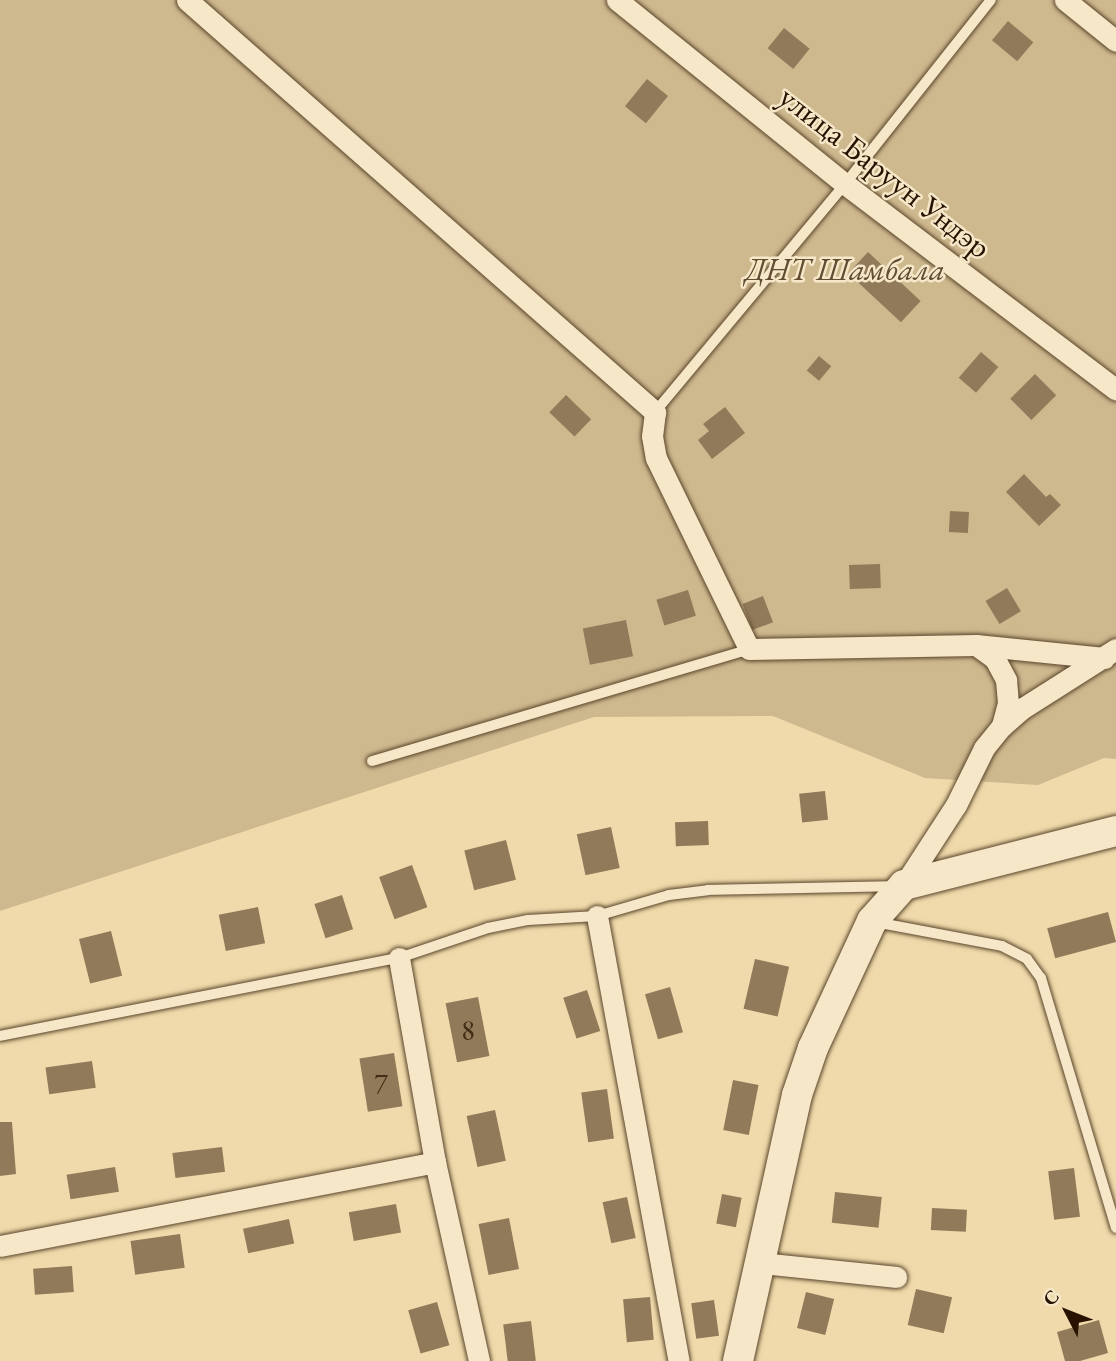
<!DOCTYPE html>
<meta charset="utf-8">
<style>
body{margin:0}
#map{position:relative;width:1116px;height:1361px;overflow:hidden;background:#f0daab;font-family:"EB Garamond",serif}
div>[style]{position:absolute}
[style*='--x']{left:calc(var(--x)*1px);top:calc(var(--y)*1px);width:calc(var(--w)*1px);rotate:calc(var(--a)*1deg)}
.green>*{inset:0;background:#ceb88e}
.building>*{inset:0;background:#907a59;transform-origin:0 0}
.roads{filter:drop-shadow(0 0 2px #5a452b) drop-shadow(0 0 2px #5a452b)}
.lane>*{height:10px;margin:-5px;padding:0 5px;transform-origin:5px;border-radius:5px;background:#f5e7c8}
.street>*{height:21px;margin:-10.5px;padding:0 10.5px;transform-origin:10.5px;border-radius:10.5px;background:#f5e7c8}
.secondary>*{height:30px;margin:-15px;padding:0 15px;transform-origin:15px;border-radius:15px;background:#f5e7c8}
span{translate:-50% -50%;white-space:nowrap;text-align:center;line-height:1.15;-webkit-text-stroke:5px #f5e7c8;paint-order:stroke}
.number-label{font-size:28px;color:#422d16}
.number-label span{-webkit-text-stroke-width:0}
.street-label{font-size:32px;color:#281300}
.park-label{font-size:32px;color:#624d32;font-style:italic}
.north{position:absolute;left:1032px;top:1277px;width:70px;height:70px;-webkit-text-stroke:5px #f5e7c8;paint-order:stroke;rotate:312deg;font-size:19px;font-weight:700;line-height:28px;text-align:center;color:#281300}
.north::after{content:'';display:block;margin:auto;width:24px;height:32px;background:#281300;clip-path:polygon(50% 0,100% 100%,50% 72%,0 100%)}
</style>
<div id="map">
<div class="green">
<div style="clip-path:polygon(0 0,1116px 0,1116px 759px,1104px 758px,1038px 785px,925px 778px,773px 716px,594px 717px,0 911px)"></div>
</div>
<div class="building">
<div style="left:1008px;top:21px;width:33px;height:25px;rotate:40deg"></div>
<div style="left:784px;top:28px;width:33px;height:26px;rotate:39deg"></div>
<div style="left:647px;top:79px;width:27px;height:35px;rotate:39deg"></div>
<div style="left:868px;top:252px;width:72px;height:29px;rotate:43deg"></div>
<div style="left:981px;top:352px;width:23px;height:34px;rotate:41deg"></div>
<div style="left:819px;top:356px;width:16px;height:19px;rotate:40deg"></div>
<div style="left:1035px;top:374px;width:30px;height:35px;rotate:45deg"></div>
<div style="left:566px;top:395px;width:35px;height:24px;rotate:44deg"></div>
<div style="clip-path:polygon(725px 407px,745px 433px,712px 459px,698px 440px,709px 431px,703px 424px)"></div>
<div style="clip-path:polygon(1024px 474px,1046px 497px,1050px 494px,1061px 505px,1039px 526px,1006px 492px)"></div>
<div style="left:950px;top:511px;width:19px;height:21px;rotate:3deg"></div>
<div style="left:880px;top:564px;width:24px;height:31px;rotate:88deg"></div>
<div style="left:1007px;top:588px;width:27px;height:25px;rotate:59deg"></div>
<div style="left:688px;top:590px;width:27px;height:33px;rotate:73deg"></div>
<div style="left:763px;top:596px;width:28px;height:22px;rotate:69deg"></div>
<div style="left:626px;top:620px;width:37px;height:44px;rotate:79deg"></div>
<div style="left:825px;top:791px;width:29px;height:26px;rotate:84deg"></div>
<div style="left:708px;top:821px;width:24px;height:33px;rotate:88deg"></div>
<div style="left:611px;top:827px;width:42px;height:35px;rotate:78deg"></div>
<div style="left:506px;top:840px;width:41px;height:43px;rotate:76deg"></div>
<div style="left:412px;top:865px;width:45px;height:35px;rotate:70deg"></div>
<div style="left:342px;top:895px;width:36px;height:29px;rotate:72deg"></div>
<div style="left:258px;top:907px;width:37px;height:40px;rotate:79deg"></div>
<div style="left:1108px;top:912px;width:31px;height:63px;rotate:75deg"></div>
<div style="left:111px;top:931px;width:46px;height:33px;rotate:76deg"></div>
<div style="left:755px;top:959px;width:35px;height:51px;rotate:13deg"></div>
<div style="left:670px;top:987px;width:47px;height:26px;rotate:74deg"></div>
<div style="left:587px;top:990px;width:43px;height:25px;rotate:72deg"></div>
<div style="left:478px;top:997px;width:60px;height:33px;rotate:79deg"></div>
<div style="left:394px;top:1053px;width:54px;height:35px;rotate:81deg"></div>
<div style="left:92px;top:1061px;width:27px;height:47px;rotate:82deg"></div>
<div style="left:733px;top:1080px;width:26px;height:51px;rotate:11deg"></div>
<div style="left:607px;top:1089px;width:50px;height:26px;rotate:82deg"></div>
<div style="left:495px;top:1110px;width:52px;height:29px;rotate:78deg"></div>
<div style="clip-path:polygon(0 1122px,12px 1122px,16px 1174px,0 1176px)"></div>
<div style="left:222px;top:1147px;width:25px;height:50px;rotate:83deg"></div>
<div style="left:115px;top:1167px;width:25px;height:49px;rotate:81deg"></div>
<div style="left:1074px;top:1168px;width:49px;height:26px;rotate:83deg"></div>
<div style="left:835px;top:1192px;width:47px;height:31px;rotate:6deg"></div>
<div style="left:722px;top:1194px;width:20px;height:30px;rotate:11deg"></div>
<div style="left:627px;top:1197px;width:42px;height:25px;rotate:78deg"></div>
<div style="left:396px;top:1204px;width:29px;height:48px;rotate:80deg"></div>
<div style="left:932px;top:1208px;width:35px;height:22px;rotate:3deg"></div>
<div style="left:509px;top:1218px;width:52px;height:31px;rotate:79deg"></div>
<div style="left:289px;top:1219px;width:25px;height:47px;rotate:78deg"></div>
<div style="left:180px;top:1234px;width:34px;height:50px;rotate:82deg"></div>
<div style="left:72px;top:1266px;width:26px;height:39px;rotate:86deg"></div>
<div style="left:916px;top:1289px;width:37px;height:37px;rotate:13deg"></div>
<div style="left:806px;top:1292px;width:29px;height:37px;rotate:14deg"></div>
<div style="left:650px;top:1297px;width:43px;height:27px;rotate:85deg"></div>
<div style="left:714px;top:1300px;width:36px;height:23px;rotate:82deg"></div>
<div style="left:437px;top:1302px;width:45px;height:30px;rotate:74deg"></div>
<div style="clip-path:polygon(1099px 1320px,1108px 1353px,1080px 1361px,1065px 1361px,1057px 1332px)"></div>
<div style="left:531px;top:1321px;width:40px;height:28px;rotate:83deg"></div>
</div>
<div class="roads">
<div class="lane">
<div style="--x:655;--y:412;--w:297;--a:-50.2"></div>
<div style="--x:845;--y:184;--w:235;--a:-51.6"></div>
<div style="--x:372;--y:761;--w:393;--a:-16.5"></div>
<div style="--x:875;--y:922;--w:129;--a:10.7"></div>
<div style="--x:1002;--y:946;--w:28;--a:27"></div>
<div style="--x:1027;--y:959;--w:24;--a:54"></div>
<div style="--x:1041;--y:978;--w:261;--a:73.3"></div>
<div style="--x:0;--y:1036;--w:407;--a:-11.1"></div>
<div style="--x:399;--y:958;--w:94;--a:-18.6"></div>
<div style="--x:488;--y:928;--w:41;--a:-11.3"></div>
<div style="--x:528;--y:920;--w:69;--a:-3.3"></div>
<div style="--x:597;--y:916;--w:75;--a:-16.3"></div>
<div style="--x:669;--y:895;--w:39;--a:-7"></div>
<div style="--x:708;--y:890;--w:189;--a:-1.2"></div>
</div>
<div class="street">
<div style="--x:187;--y:0;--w:624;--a:41.36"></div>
<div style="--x:655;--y:412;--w:24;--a:97"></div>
<div style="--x:652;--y:436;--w:22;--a:80"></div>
<div style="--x:656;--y:458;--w:212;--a:64"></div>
<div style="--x:749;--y:649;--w:227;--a:-1"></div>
<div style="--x:976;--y:645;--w:129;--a:5.8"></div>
<div style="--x:617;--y:0;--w:293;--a:38.9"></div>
<div style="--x:845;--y:184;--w:340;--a:37.2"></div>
<div style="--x:1065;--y:0;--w:65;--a:38.8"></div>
<div style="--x:976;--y:645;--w:24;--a:36"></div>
<div style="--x:995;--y:659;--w:24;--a:62"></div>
<div style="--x:1006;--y:680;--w:23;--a:85"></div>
<div style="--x:1008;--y:703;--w:24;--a:105"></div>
<div style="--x:904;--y:885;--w:95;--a:-57"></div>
<div style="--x:956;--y:805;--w:64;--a:-63.8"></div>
<div style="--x:984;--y:748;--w:28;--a:-51"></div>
<div style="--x:1002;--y:726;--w:28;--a:-41"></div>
<div style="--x:1023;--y:708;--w:110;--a:-32.4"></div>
<div style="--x:597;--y:916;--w:452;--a:79.6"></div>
<div style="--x:399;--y:958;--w:207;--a:80"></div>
<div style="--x:0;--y:1246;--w:443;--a:-10.9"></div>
<div style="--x:435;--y:1162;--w:204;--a:77.5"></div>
<div style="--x:761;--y:1263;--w:136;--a:5.9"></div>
</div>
<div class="secondary">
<div style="--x:738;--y:1361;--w:272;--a:-77.5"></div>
<div style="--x:797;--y:1095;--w:50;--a:-71.2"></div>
<div style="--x:813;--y:1048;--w:140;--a:-65.1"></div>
<div style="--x:872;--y:921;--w:48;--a:-48.4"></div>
<div style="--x:904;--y:885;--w:219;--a:-14.3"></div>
</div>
</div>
<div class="number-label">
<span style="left:468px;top:1030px">8</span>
<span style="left:381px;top:1083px">7</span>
</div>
<div class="street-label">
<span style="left:885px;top:172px;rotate:38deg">улица Баруун Ундэр</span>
</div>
<div class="park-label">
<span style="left:845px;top:269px">ДНТ Шамбала</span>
</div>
<div class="north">С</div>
</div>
